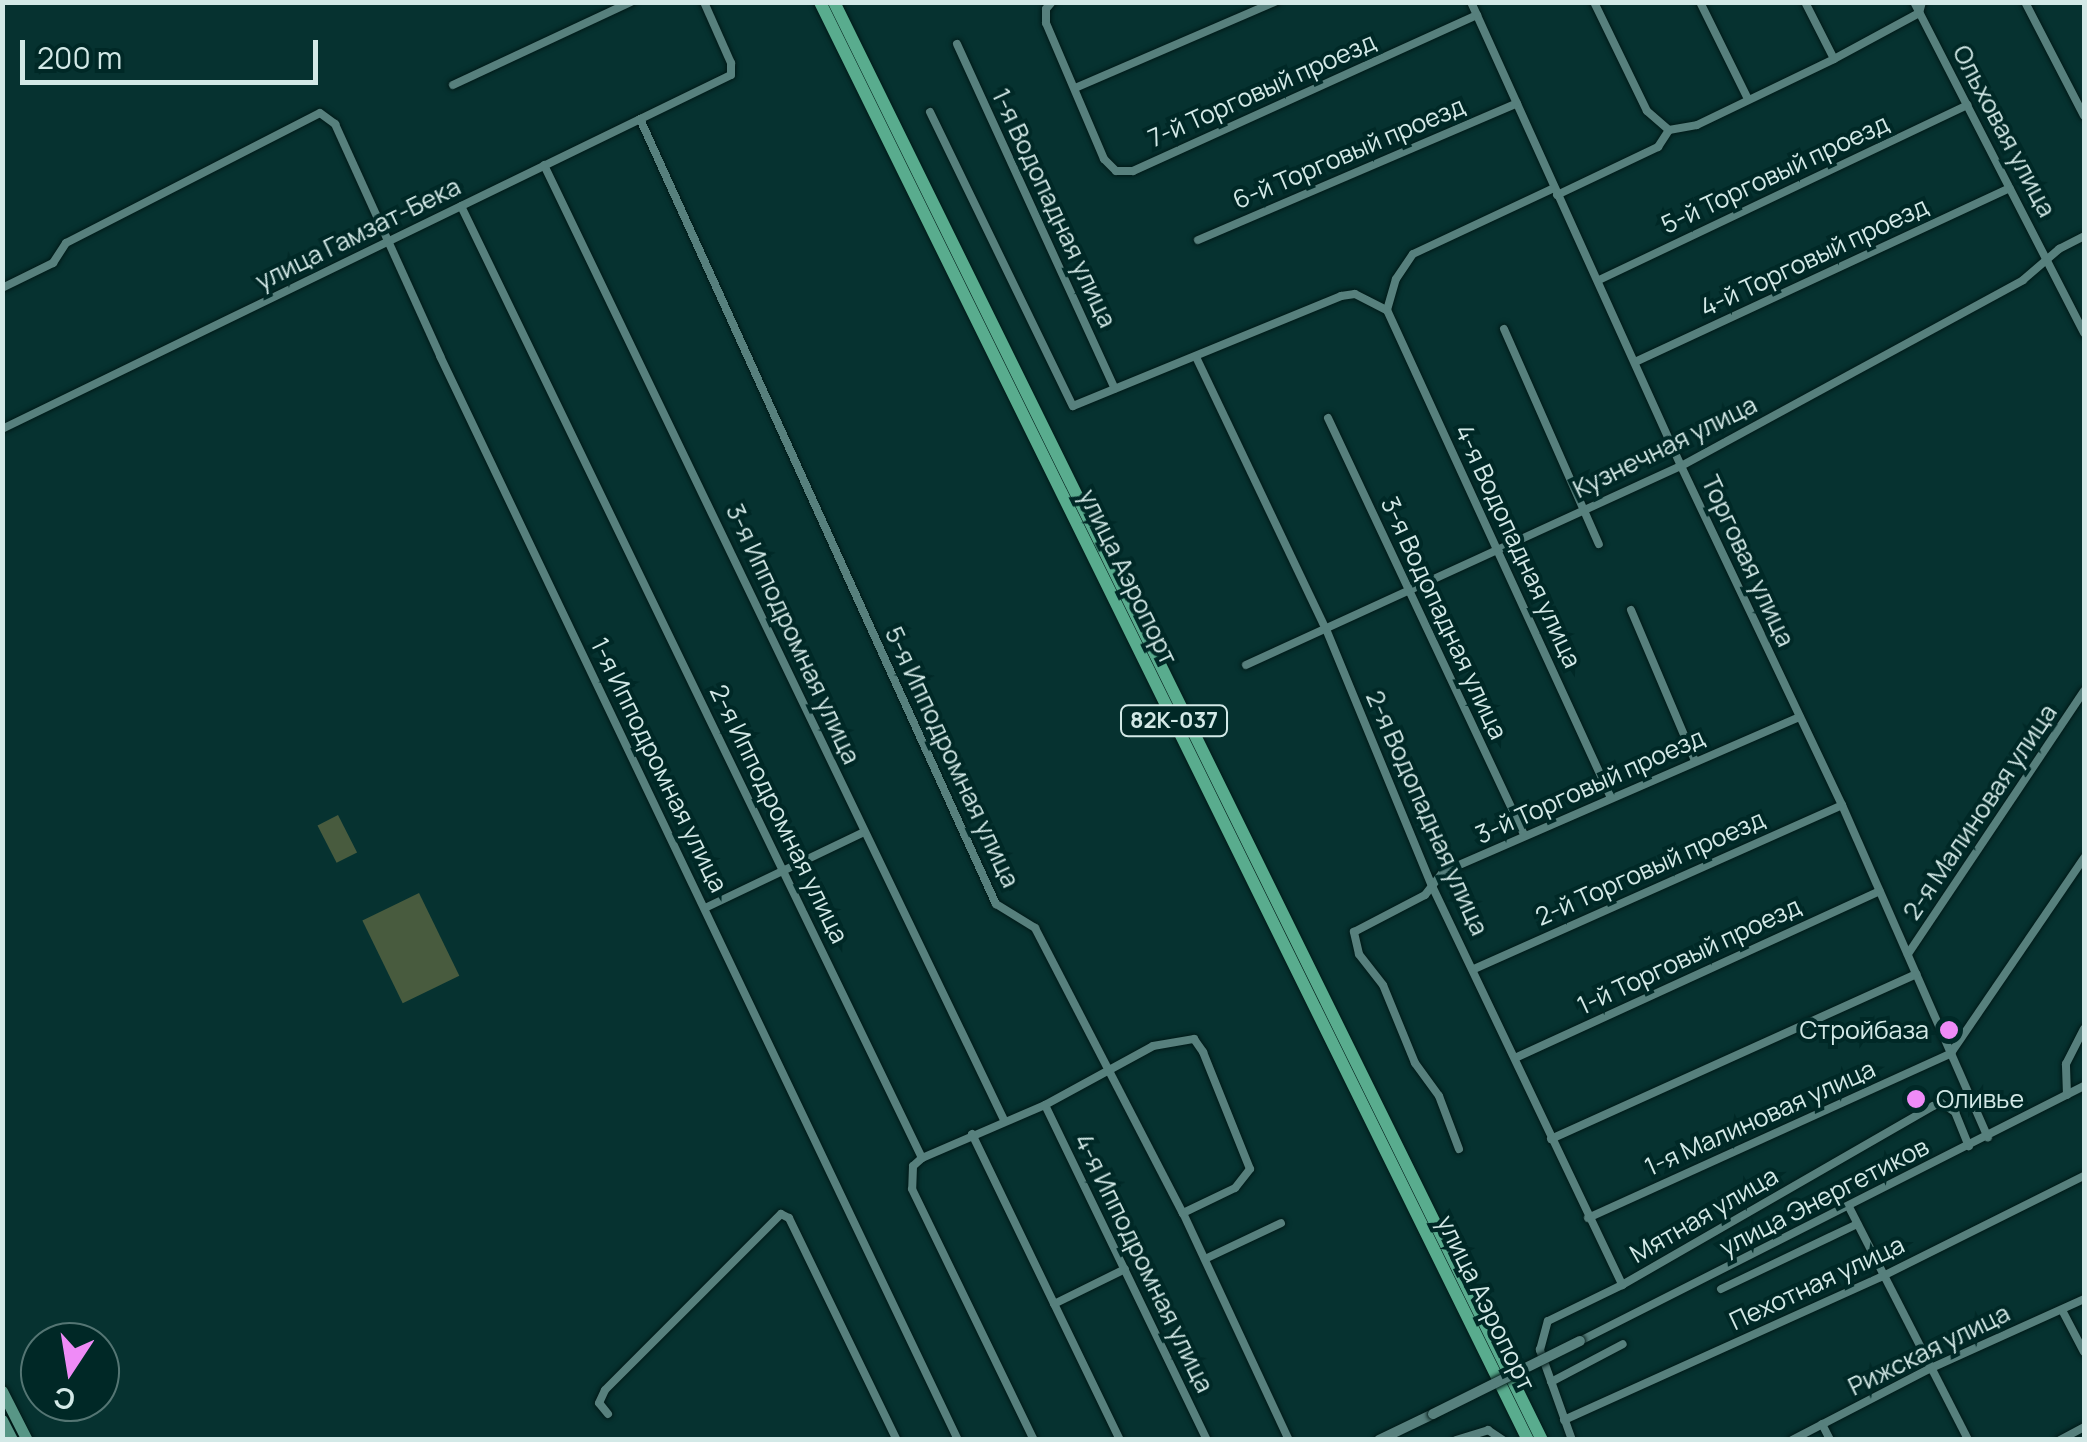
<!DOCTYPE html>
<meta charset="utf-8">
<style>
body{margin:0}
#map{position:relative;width:2087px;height:1442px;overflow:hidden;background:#063230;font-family:Manrope,sans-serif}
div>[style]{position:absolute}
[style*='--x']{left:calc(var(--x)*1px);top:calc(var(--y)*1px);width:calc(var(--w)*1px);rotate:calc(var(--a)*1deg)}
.green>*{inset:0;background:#485b3e;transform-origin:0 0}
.roads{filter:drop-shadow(0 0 2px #001917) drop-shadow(0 0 2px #001917)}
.minor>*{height:8px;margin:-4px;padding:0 4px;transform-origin:4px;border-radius:4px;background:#57807d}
.tertiary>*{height:10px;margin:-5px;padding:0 5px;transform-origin:5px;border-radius:5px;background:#57807d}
.secondary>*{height:11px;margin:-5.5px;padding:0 5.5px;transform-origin:5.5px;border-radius:5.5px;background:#589686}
.primary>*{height:12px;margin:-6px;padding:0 6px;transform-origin:6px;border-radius:6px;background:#59ac8e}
.bridges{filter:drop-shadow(0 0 2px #001917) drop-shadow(0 0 2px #001917)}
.tertiary-bridge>*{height:10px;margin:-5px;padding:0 5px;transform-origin:5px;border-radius:5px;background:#57807d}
.dots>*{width:28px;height:28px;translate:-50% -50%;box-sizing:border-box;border:5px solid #002826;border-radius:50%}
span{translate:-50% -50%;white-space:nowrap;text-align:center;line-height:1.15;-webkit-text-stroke:8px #002826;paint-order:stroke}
.shield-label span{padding:2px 8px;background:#002826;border:2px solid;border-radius:8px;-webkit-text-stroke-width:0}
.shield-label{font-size:22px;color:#d3e9e7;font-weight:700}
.street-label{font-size:25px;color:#d3e9e7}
.poi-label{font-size:25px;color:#d3e9e7}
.right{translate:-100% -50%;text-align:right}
.left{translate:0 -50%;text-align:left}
.frame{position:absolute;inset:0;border:5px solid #d3e9e7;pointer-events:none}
.north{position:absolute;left:20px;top:1322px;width:100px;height:100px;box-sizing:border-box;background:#002826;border:2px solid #547573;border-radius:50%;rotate:192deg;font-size:28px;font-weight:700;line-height:40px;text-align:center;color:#d3e9e7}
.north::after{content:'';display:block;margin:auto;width:35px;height:45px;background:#ef8bf7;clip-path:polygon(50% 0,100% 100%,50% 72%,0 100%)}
.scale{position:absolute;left:20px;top:40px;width:298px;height:45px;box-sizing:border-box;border:5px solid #d3e9e7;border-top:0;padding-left:12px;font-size:30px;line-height:35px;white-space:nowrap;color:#d3e9e7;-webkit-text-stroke:8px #002826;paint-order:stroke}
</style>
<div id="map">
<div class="green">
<div style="left:338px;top:815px;width:42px;height:23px;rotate:63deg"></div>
<div style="left:419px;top:893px;width:92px;height:63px;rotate:64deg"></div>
</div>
<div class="roads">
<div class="minor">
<div style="--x:1052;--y:2;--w:9;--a:131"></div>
<div style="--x:1046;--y:9;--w:14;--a:90"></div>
<div style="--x:1046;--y:23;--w:148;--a:66.9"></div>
<div style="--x:1104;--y:159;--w:17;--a:45"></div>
<div style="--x:1116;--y:171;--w:17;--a:0"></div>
<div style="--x:1133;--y:171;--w:378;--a:-24.4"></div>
<div style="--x:1471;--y:2;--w:509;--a:65.65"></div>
<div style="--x:1681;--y:466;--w:375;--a:64.6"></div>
<div style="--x:1842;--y:805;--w:363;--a:66.3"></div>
<div style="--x:1594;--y:2;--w:121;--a:64.1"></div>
<div style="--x:1647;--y:111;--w:29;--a:41"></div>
<div style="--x:1700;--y:2;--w:108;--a:63.7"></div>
<div style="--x:1805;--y:2;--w:64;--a:63"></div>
<div style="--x:1914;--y:2;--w:372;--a:62.8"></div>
<div style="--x:2025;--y:2;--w:128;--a:62.6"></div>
<div style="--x:957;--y:44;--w:379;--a:65.4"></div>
<div style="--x:453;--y:85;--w:196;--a:-25"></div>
<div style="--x:1075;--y:88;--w:218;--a:-23.3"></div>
<div style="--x:930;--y:112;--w:327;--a:64.1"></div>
<div style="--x:1073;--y:406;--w:290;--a:-22.3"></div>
<div style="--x:1341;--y:296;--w:14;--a:-8"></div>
<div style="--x:1355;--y:294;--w:36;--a:27"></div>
<div style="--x:640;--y:119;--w:862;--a:65.61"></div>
<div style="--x:996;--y:904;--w:46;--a:31.6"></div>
<div style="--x:1035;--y:928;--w:321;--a:62.6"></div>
<div style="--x:1183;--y:1213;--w:251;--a:65"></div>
<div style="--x:1669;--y:130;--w:28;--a:-10"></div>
<div style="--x:1697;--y:125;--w:152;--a:-25.7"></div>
<div style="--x:1834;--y:59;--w:97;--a:-28.4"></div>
<div style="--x:1919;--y:13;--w:11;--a:-75"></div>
<div style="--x:544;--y:165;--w:1060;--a:64.28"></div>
<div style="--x:1557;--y:195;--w:112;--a:-25.4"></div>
<div style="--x:1658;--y:147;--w:20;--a:-57"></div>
<div style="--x:461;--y:206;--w:1058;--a:64.16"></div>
<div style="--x:922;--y:1158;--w:12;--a:138"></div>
<div style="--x:913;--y:1166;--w:23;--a:92"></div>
<div style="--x:912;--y:1189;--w:279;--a:64.1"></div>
<div style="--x:1198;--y:240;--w:347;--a:-23.2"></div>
<div style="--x:1599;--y:280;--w:408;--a:-25.4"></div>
<div style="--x:2;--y:288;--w:57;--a:-26.1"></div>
<div style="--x:53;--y:263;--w:24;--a:-57"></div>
<div style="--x:66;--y:243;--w:285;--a:-27.1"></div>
<div style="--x:320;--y:113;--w:19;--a:36"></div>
<div style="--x:335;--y:124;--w:255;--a:65.6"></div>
<div style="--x:440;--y:356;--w:1201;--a:64.46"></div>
<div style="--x:1387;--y:310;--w:537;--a:65.34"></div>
<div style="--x:1387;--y:310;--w:32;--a:-74"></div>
<div style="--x:1396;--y:279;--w:30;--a:-56"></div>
<div style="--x:1413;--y:254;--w:156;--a:-25.1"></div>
<div style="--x:1504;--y:329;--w:235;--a:66.2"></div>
<div style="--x:1196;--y:357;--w:301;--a:64.5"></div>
<div style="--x:1326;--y:629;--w:280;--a:67.6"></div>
<div style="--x:1433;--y:888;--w:440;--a:64.5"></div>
<div style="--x:1635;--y:362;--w:413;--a:-24.9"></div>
<div style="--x:1328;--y:418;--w:461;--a:64.8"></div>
<div style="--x:2;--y:429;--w:810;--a:-25.9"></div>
<div style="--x:731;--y:75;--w:12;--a:-90"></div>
<div style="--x:731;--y:63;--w:67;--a:-113.9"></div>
<div style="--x:1631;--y:610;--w:164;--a:67"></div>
<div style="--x:1246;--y:665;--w:478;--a:-24.6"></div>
<div style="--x:1681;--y:466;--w:389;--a:-28.5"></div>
<div style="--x:2023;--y:280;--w:48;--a:-40.7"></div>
<div style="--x:2059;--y:249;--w:28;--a:-27"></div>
<div style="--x:705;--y:908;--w:176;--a:-25.5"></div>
<div style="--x:1908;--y:954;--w:316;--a:-56.2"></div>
<div style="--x:1474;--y:969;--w:403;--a:-24"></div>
<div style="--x:1515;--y:1058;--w:401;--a:-24.6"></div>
<div style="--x:2067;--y:1095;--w:31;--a:-92"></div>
<div style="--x:2066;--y:1064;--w:39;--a:-63"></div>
<div style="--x:1045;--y:1105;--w:372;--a:64.2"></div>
<div style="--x:972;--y:1134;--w:340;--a:64.2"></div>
<div style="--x:1551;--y:1139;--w:401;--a:-24.3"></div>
<div style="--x:1459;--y:1149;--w:57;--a:-110.7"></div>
<div style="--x:1439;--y:1096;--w:41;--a:-126"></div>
<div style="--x:1415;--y:1063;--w:84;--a:-112.3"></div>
<div style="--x:1383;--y:985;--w:39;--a:-128"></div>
<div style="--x:1359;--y:954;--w:23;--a:-103"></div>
<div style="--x:1354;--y:932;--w:80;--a:-27.5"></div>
<div style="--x:1425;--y:895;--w:29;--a:-52"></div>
<div style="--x:1443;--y:872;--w:389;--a:-23.5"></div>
<div style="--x:922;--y:1158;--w:134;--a:-23.3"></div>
<div style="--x:1045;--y:1105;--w:123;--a:-28.6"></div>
<div style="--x:1153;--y:1046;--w:42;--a:-9.7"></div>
<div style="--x:1194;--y:1039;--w:16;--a:55"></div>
<div style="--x:1203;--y:1052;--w:126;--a:68.1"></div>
<div style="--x:1250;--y:1169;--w:24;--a:128"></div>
<div style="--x:1235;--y:1188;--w:58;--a:154.3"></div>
<div style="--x:1849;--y:1207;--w:262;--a:62.9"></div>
<div style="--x:1588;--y:1218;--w:399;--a:-24.4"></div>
<div style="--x:1951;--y:1053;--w:236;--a:-55.7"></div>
<div style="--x:1205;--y:1259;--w:84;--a:-25.3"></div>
<div style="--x:1721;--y:1289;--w:151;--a:-25.5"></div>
<div style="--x:1054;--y:1304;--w:79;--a:-26.2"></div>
<div style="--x:2062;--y:1310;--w:47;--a:62.4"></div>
<div style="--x:1580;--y:1341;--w:565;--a:-26.84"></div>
<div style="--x:1551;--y:1382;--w:81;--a:-27.8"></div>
<div style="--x:608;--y:1414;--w:14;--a:-129"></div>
<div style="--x:599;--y:1403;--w:14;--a:-65"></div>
<div style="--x:605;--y:1390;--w:249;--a:-45"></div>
<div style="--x:781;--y:1214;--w:9;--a:27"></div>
<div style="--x:789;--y:1218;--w:247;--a:64.1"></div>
<div style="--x:1564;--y:1420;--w:348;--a:-24.3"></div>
<div style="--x:1881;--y:1277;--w:227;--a:-26.5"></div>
<div style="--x:1822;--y:1424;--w:18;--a:63"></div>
<div style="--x:1456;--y:1440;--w:34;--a:-17"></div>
<div style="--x:1488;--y:1430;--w:18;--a:34"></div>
<div style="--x:1572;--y:1440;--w:96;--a:-109.6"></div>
<div style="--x:1540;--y:1350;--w:30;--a:-75"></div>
<div style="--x:1548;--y:1321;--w:82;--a:-25.9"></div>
<div style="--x:1622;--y:1285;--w:359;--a:-29.9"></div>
<div style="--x:1933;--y:1106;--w:9;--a:-21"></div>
<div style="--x:1941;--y:1103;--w:17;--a:33"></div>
<div style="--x:1955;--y:1112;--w:37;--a:68"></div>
<div style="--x:1792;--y:1440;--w:154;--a:-27.4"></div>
<div style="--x:1929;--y:1369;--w:170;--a:-24.3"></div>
<div style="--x:2060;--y:1440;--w:27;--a:-28"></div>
</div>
<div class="tertiary">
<div style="--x:1379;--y:1440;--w:60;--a:-25.7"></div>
</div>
<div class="secondary">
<div style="--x:2;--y:1391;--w:55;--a:63"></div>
<div style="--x:2;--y:1420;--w:22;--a:63"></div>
</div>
<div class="primary">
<div style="--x:820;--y:2;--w:1603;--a:63.79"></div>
<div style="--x:834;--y:2;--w:1603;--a:63.79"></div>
</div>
</div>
<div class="bridges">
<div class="tertiary-bridge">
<div style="--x:1433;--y:1414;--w:164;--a:-26.4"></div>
</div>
</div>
<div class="dots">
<div style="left:1949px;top:1030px;background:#ef8bf7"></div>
<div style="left:1916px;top:1099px;background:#ef8bf7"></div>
</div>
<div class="shield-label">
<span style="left:1174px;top:721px">82К-037</span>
</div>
<div class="street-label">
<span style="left:1262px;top:90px;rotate:-24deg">7-й Торговый проезд</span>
<span style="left:2004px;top:131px;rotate:62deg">Ольховая улица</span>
<span style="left:1349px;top:153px;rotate:-23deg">6-й Торговый проезд</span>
<span style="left:1775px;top:174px;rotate:-25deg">5-й Торговый проезд</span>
<span style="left:1054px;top:208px;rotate:65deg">1-я Водопадная улица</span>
<span style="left:358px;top:234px;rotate:-26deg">улица Гамзат-Бека</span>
<span style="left:1814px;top:257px;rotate:-25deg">4-й Торговый проезд</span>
<span style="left:1665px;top:447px;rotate:-26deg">Кузнечная улица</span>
<span style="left:1518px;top:546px;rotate:65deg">4-я Водопадная улица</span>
<span style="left:1748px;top:561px;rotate:65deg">Торговая улица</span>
<span style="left:1128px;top:577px;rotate:64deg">улица Аэропорт</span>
<span style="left:1444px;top:618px;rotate:65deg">3-я Водопадная улица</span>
<span style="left:793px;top:634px;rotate:65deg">3-я Ипподромная улица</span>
<span style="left:952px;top:757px;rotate:65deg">5-я Ипподромная улица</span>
<span style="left:659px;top:765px;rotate:64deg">1-я Ипподромная улица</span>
<span style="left:1590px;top:786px;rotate:-24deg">3-й Торговый проезд</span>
<span style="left:1980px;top:812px;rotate:-56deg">2-я Малиновая улица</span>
<span style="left:1427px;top:813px;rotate:66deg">2-я Водопадная улица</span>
<span style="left:779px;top:814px;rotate:64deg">2-я Ипподромная улица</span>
<span style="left:1650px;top:868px;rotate:-24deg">2-й Торговый проезд</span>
<span style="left:1689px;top:956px;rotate:-25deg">1-й Торговый проезд</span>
<span style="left:1760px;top:1118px;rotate:-24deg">1-я Малиновая улица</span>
<span style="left:1824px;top:1197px;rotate:-27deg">улица Энергетиков</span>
<span style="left:1704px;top:1215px;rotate:-30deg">Мятная улица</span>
<span style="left:1144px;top:1263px;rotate:64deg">4-я Ипподромная улица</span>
<span style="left:1817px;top:1283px;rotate:-25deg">Пехотная улица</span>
<span style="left:1486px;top:1303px;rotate:64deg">улица Аэропорт</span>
<span style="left:1929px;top:1350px;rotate:-26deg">Рижская улица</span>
</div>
<div class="poi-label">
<span class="right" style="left:1929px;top:1030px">Стройбаза</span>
<span class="left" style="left:1936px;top:1099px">Оливье</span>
</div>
<div class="frame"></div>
<div class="north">С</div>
<div class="scale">200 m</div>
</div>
